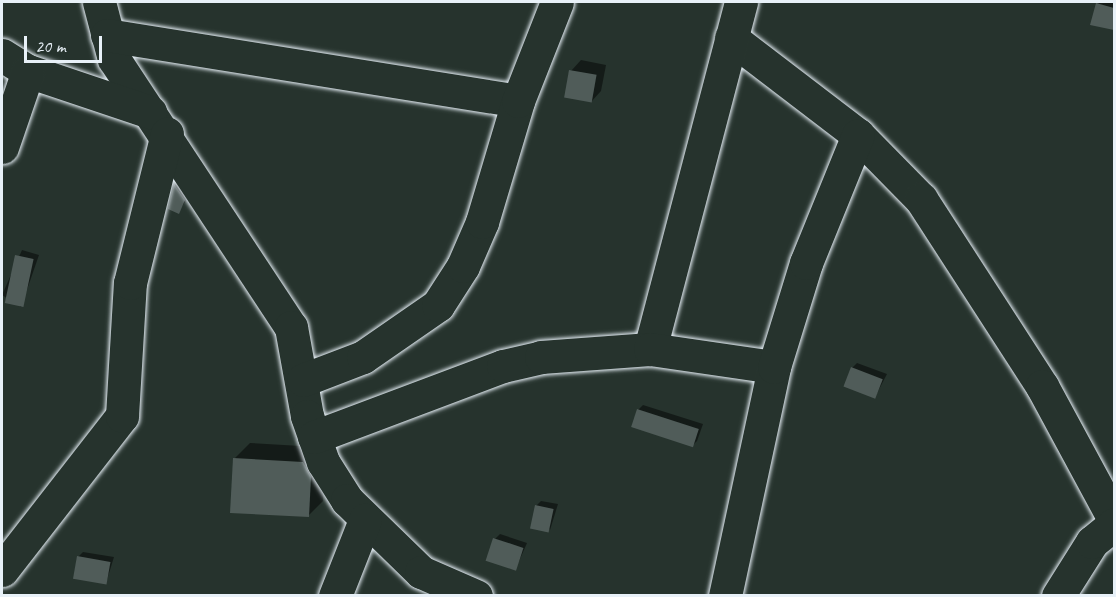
<!DOCTYPE html>
<style>
body{margin:0}
#map{position:relative;width:1116px;height:597px;overflow:hidden;background:#26332d;font-family:Caveat,sans-serif}
div>[style]{position:absolute}
[style*='--x']{left:calc(var(--x)*1px);top:calc(var(--y)*1px);width:calc(var(--w)*1px);rotate:calc(var(--a)*1deg)}
.shadow>*{inset:0;background:#0007}
.building>*{inset:0;background:#505c59;transform-origin:0 0}
.roads{filter:drop-shadow(0 0 2px #e8f1f8) drop-shadow(0 0 2px #e8f1f8)}
.minor>*{height:33px;margin:-16.5px;padding:0 16.5px;transform-origin:16.5px;border-radius:16.5px;background:#26332d}
span{translate:-50% -50%;white-space:nowrap;text-align:center;line-height:1.15;-webkit-text-stroke:4.5px #26332d;paint-order:stroke}
.frame{position:absolute;inset:0;border:3px solid #e8f1f8;pointer-events:none}
.scale{position:absolute;left:24px;top:36px;width:78px;height:27px;box-sizing:border-box;border:3px solid #e8f1f8;border-top:0;padding-left:8px;font-size:18px;line-height:21px;white-space:nowrap;color:#e8f1f8;-webkit-text-stroke:4px #26332d;paint-order:stroke}
</style>
<div id="map">
<div class="shadow">
<div style="clip-path:polygon(1114px 2px,1114px 29px,1091px 24px,1099px 2px)"></div>
<div style="clip-path:polygon(581px 60px,606px 65px,601px 91px,591px 102px,571px 71px)"></div>
<div style="clip-path:polygon(185px 175px,194px 189px,178px 212px,169px 208px,175px 184px)"></div>
<div style="clip-path:polygon(22px 250px,39px 255px,21px 307px,2px 295px)"></div>
<div style="clip-path:polygon(857px 363px,887px 374px,875px 397px,852px 368px)"></div>
<div style="clip-path:polygon(643px 405px,703px 424px,697px 441px,692px 446px,638px 410px)"></div>
<div style="clip-path:polygon(250px 443px,318px 447px,325px 462px,323px 501px,308px 516px,235px 458px)"></div>
<div style="clip-path:polygon(541px 501px,558px 504px,550px 530px,536px 506px)"></div>
<div style="clip-path:polygon(500px 534px,527px 543px,516px 568px,495px 539px)"></div>
<div style="clip-path:polygon(83px 552px,114px 557px,106px 583px,78px 557px)"></div>
</div>
<div class="building">
<div style="clip-path:polygon(1096px 3px,1114px 8px,1114px 30px,1090px 25px)"></div>
<div style="left:569px;top:70px;width:28px;height:28px;rotate:10deg"></div>
<div style="clip-path:polygon(174px 184px,185px 200px,179px 214px,168px 209px)"></div>
<div style="left:15px;top:255px;width:19px;height:49px;rotate:12deg"></div>
<div style="left:851px;top:367px;width:34px;height:21px;rotate:21deg"></div>
<div style="left:637px;top:409px;width:65px;height:19px;rotate:18deg"></div>
<div style="clip-path:polygon(233px 458px,303px 462px,311px 477px,309px 517px,230px 513px)"></div>
<div style="left:535px;top:505px;width:19px;height:24px;rotate:12deg"></div>
<div style="left:493px;top:538px;width:32px;height:24px;rotate:18deg"></div>
<div style="left:77px;top:556px;width:34px;height:23px;rotate:10deg"></div>
</div>
<div class="roads">
<div class="minor">
<div style="--x:99;--y:2;--w:59;--a:75.3"></div>
<div style="--x:114;--y:59;--w:321;--a:56.6"></div>
<div style="--x:291;--y:327;--w:90;--a:79.8"></div>
<div style="--x:307;--y:416;--w:49;--a:70.8"></div>
<div style="--x:323;--y:462;--w:45;--a:57.7"></div>
<div style="--x:347;--y:500;--w:103;--a:44.2"></div>
<div style="--x:421;--y:572;--w:60;--a:23.6"></div>
<div style="--x:107;--y:35;--w:416;--a:9.1"></div>
<div style="--x:731;--y:38;--w:160;--a:37.4"></div>
<div style="--x:858;--y:135;--w:90;--a:45.5"></div>
<div style="--x:921;--y:199;--w:223;--a:57.1"></div>
<div style="--x:1042;--y:386;--w:151;--a:61.6"></div>
<div style="--x:2;--y:55;--w:31;--a:32"></div>
<div style="--x:28;--y:71;--w:129;--a:18.6"></div>
<div style="--x:2;--y:147;--w:80;--a:-71.1"></div>
<div style="--x:650;--y:349;--w:359;--a:-75.3"></div>
<div style="--x:303;--y:380;--w:64;--a:-21"></div>
<div style="--x:363;--y:357;--w:91;--a:-34.7"></div>
<div style="--x:438;--y:305;--w:46;--a:-57.3"></div>
<div style="--x:463;--y:266;--w:48;--a:-66.6"></div>
<div style="--x:482;--y:222;--w:126;--a:-73.4"></div>
<div style="--x:518;--y:101;--w:106;--a:-68.5"></div>
<div style="--x:314;--y:437;--w:202;--a:-20.6"></div>
<div style="--x:503;--y:366;--w:39;--a:-13"></div>
<div style="--x:541;--y:357;--w:109;--a:-4.2"></div>
<div style="--x:650;--y:349;--w:125;--a:8.3"></div>
<div style="--x:2;--y:570;--w:195;--a:-52.1"></div>
<div style="--x:122;--y:416;--w:133;--a:-86.6"></div>
<div style="--x:130;--y:283;--w:154;--a:-76.1"></div>
<div style="--x:335;--y:596;--w:82;--a:-68.5"></div>
<div style="--x:725;--y:596;--w:234;--a:-77.9"></div>
<div style="--x:774;--y:367;--w:109;--a:-72.9"></div>
<div style="--x:806;--y:263;--w:138;--a:-67.9"></div>
<div style="--x:1058;--y:596;--w:64;--a:-57.8"></div>
<div style="--x:1092;--y:542;--w:28;--a:-39"></div>
</div>
</div>
<div class="frame"></div>
<div class="scale">20 m</div>
</div>
